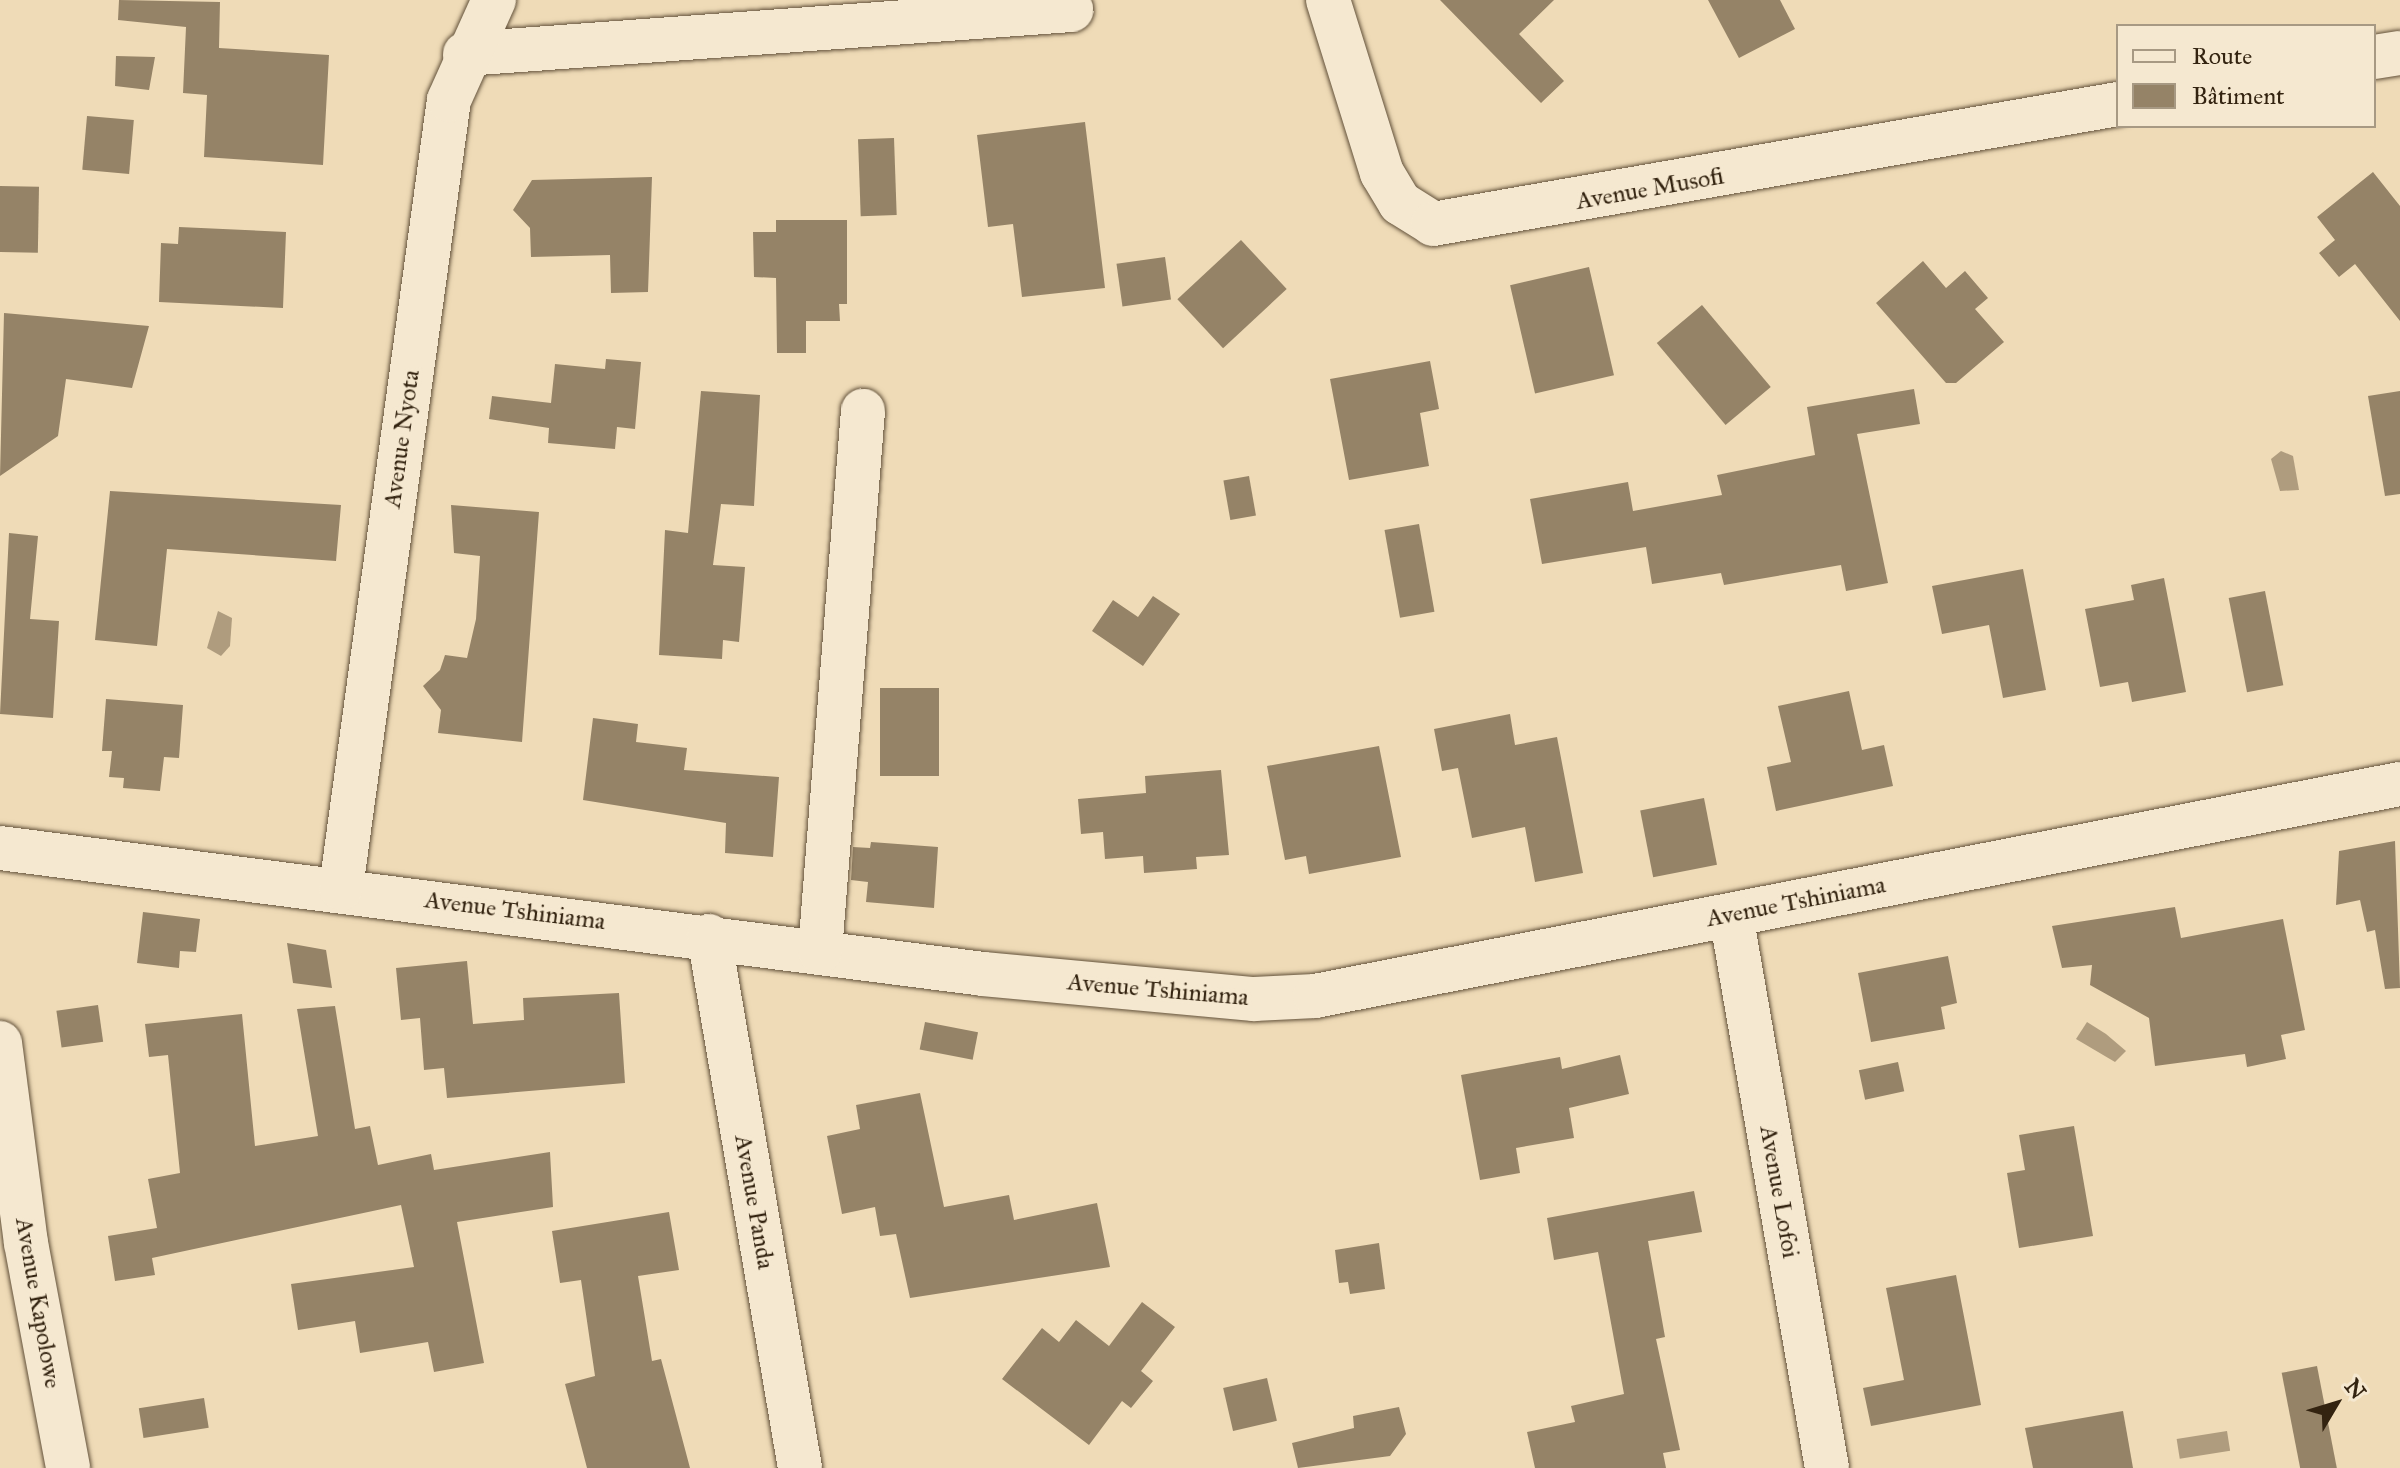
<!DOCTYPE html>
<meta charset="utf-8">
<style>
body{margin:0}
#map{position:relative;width:2400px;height:1468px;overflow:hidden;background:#efdbb7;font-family:"IM FELL Great Primer",serif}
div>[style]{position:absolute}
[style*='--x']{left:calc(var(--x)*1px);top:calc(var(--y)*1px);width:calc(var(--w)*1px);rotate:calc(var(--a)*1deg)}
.water>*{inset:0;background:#af9c7e;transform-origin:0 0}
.building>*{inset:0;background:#958367;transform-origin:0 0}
.roads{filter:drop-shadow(0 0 2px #62513a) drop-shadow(0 0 2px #62513a)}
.minor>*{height:44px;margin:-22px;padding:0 22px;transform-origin:22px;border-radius:22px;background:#f5e8d0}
span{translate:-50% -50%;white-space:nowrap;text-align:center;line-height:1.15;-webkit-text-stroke:7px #f5e8d0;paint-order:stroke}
.street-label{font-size:24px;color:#332310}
.legend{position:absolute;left:2116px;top:24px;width:260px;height:104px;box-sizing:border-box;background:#f5e8d0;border:2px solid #a79983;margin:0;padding:10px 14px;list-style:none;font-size:24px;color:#332310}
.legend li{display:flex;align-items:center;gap:16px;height:40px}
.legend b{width:40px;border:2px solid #a79983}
.north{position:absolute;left:2296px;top:1364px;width:80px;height:80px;-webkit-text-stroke:6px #f5e8d0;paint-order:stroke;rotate:52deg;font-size:22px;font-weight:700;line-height:32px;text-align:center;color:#332310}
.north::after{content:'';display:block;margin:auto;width:28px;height:36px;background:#332310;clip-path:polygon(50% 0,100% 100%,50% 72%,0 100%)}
</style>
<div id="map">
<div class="water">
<div style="clip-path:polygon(2281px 451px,2293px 456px,2299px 490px,2280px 491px,2271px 459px)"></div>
<div style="clip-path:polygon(218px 611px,232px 618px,230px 646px,221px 656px,207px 648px)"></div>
<div style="clip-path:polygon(2087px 1022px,2106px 1034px,2126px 1051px,2115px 1062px,2076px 1039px)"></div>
<div style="left:2227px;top:1431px;width:20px;height:51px;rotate:81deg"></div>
</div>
<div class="building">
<div style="clip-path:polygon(119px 0,220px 2px,219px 48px,329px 55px,323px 165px,204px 157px,207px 95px,183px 93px,186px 27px,118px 20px)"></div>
<div style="clip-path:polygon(1440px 0,1554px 0,1519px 34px,1564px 81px,1541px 103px)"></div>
<div style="clip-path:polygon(1708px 0,1780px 0,1795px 29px,1739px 58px)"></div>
<div style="clip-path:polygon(116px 56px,155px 57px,149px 90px,115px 86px)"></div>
<div style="left:87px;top:116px;width:47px;height:54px;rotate:5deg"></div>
<div style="clip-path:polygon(1085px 122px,1105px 288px,1022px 297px,1013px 224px,988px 227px,977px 135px)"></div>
<div style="left:894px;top:138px;width:77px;height:36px;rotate:88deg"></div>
<div style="clip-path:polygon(2373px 172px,2400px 206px,2400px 321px,2355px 264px,2339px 277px,2319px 253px,2335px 240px,2317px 217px)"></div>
<div style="clip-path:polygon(652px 177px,648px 292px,611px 293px,610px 255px,531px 257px,530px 228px,513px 210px,532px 180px)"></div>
<div style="left:0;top:186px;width:39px;height:66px;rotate:1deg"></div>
<div style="clip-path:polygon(776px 220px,847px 220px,847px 304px,839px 304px,840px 321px,806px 321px,806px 353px,777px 353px,776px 278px,754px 277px,753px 232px,776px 232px)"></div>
<div style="clip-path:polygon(179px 227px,286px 232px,283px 308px,159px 302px,161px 243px,178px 244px)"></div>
<div style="left:1241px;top:240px;width:67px;height:87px;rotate:47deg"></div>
<div style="left:1165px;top:257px;width:43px;height:49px;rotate:82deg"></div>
<div style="clip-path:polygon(1923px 261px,1946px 288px,1965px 271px,1988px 298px,1975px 309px,2004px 342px,1956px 383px,1946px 383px,1876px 303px)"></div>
<div style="left:1589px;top:267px;width:111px;height:81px;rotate:77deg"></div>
<div style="left:1702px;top:305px;width:107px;height:59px;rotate:50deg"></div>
<div style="clip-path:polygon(4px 313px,149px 326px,132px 388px,66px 379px,58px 436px,0 476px)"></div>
<div style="clip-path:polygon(606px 359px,641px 362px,635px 429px,617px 427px,615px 449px,548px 443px,549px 428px,489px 419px,492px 396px,551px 403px,555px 364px,605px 369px)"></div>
<div style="clip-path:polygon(1430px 361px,1439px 409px,1420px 413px,1429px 466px,1349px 480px,1330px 379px)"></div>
<div style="clip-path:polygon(1914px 389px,1920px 424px,1857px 434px,1888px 583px,1846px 591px,1841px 565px,1724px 585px,1721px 573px,1652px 584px,1646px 547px,1542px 564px,1530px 499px,1628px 482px,1633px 511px,1722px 495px,1717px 475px,1815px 455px,1807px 407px)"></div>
<div style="clip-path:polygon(701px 391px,760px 395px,754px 506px,721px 504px,713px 565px,745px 567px,739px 642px,723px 640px,722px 659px,659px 655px,665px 530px,688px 533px)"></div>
<div style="clip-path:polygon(2400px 391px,2400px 494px,2385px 496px,2368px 396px)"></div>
<div style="left:1249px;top:476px;width:40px;height:26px;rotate:80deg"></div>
<div style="clip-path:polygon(110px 491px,341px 505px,336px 561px,167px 549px,157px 646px,95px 640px)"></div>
<div style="clip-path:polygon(451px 505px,539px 512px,522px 742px,438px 733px,441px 710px,423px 686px,440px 670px,445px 655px,467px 658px,476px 619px,480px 556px,454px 553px)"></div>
<div style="left:1419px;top:524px;width:89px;height:35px;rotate:80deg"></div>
<div style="clip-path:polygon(9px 533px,38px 536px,30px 619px,59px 621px,53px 718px,0 714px)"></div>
<div style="clip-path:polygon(2023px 569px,2046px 690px,2003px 698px,1989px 625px,1942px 634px,1932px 586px)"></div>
<div style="clip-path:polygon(2164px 578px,2186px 692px,2132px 702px,2128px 682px,2100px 687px,2085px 609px,2134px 600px,2131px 585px)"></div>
<div style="left:2265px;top:591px;width:96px;height:37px;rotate:79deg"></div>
<div style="clip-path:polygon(1153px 596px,1180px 614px,1143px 666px,1092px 631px,1113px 600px,1138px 617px)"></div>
<div style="left:880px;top:688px;width:59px;height:88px"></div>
<div style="clip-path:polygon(1849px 691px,1862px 750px,1884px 745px,1893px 786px,1776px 811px,1767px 767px,1791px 762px,1778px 706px)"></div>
<div style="clip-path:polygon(106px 699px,183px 705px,179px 758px,164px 757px,160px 791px,123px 788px,124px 778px,109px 777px,112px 751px,102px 751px)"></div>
<div style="clip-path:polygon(1510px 714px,1515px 745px,1557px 737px,1583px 873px,1535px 882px,1525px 827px,1472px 838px,1458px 768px,1442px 771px,1434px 729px)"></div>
<div style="clip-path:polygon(593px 718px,638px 724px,636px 742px,687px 748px,684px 770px,779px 777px,773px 857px,725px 853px,726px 823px,583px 800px)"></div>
<div style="clip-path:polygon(1379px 746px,1401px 857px,1309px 874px,1306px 856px,1285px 860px,1267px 766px)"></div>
<div style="clip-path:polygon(1221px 770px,1229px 855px,1196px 857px,1197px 869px,1144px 873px,1143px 856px,1105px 859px,1103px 832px,1081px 834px,1078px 799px,1146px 793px,1145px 776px)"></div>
<div style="left:1704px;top:798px;width:68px;height:65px;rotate:79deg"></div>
<div style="clip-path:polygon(2395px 841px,2400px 988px,2385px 989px,2375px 930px,2367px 932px,2360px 900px,2336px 905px,2339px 851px)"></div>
<div style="clip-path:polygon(871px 842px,938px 847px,934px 908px,866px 902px,868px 882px,851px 880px,853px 847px,870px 848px)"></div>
<div style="clip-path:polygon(2175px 907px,2181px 938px,2283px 919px,2305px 1030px,2281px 1035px,2286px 1059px,2247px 1067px,2245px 1054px,2155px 1066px,2149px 1018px,2090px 985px,2092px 965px,2062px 968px,2052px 926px)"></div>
<div style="clip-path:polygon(143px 912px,200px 919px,196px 952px,180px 951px,179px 968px,137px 963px)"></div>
<div style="clip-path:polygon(287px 943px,326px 950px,332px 988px,293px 983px)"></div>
<div style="clip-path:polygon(1948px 956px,1957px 1003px,1941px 1007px,1945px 1029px,1871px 1042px,1858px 973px)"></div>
<div style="clip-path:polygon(467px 961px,473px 1024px,524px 1020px,523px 998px,619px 993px,625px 1083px,447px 1098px,444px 1068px,424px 1070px,420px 1018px,401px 1020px,396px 968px)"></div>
<div style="left:98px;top:1005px;width:37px;height:42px;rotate:82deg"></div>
<div style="clip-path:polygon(335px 1006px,355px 1129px,370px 1126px,378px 1165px,431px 1154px,434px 1170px,550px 1152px,553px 1207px,457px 1222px,484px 1363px,434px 1372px,428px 1342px,360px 1353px,355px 1321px,298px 1330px,291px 1284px,414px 1267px,401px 1205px,152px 1258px,155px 1275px,115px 1281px,108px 1236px,157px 1228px,148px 1179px,180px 1173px,168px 1055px,149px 1057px,145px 1024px,242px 1014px,255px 1146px,318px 1136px,297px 1009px)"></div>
<div style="left:925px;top:1022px;width:54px;height:28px;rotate:11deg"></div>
<div style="clip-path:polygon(1620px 1055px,1629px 1094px,1569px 1108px,1574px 1138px,1516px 1148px,1520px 1173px,1480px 1180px,1461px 1075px,1560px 1057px,1562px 1069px)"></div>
<div style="left:1898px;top:1062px;width:30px;height:40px;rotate:78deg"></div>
<div style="clip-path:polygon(920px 1093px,944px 1207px,1009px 1195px,1014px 1220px,1097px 1203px,1110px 1267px,910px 1298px,896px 1234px,880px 1236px,875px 1207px,842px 1214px,827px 1136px,860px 1129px,856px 1105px)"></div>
<div style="clip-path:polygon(2074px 1126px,2093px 1236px,2019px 1248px,2007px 1173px,2025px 1170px,2019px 1135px)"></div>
<div style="clip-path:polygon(1694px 1191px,1702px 1232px,1648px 1241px,1665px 1337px,1656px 1339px,1680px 1450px,1663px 1453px,1666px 1468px,1535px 1468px,1527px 1432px,1575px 1422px,1571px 1406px,1624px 1394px,1598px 1252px,1554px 1260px,1547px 1218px)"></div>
<div style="clip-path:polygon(669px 1212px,679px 1270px,638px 1276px,652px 1361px,661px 1359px,690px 1468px,587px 1468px,565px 1384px,595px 1376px,581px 1280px,560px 1283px,552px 1231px)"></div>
<div style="clip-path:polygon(1379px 1243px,1385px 1289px,1350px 1294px,1348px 1282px,1339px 1283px,1335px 1250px)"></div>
<div style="clip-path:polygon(1956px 1275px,1981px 1405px,1871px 1426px,1863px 1388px,1904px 1380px,1886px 1288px)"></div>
<div style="clip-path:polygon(1142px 1302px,1175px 1327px,1141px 1371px,1153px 1381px,1131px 1408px,1122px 1401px,1089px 1445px,1002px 1379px,1042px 1328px,1059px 1342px,1076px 1320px,1109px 1346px)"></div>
<div style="left:2317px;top:1366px;width:104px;height:36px;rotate:79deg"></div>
<div style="left:1267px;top:1378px;width:44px;height:45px;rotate:77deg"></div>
<div style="left:204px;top:1398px;width:30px;height:66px;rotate:81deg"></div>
<div style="clip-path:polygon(1399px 1407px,1406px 1434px,1390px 1456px,1298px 1468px,1292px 1443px,1354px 1428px,1353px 1416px)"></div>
<div style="clip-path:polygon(2123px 1411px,2133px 1468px,2033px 1468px,2025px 1428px)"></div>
</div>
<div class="roads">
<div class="minor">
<div style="--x:1328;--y:0;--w:181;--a:72.7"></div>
<div style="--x:1382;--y:173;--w:35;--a:59"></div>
<div style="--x:1400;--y:203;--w:39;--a:32"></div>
<div style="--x:1433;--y:224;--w:695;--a:-9.94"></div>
<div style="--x:465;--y:54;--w:608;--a:-4.15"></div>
<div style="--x:2374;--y:57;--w:26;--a:-9"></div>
<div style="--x:0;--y:848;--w:991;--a:7.3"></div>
<div style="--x:983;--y:974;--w:272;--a:5.3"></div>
<div style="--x:1254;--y:999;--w:61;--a:-2.8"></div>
<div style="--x:1315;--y:996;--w:1106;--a:-11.06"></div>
<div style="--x:341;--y:888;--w:795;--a:-82.2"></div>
<div style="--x:449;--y:100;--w:110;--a:-65.8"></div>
<div style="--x:1731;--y:915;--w:561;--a:80.15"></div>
<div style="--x:709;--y:936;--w:540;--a:80.29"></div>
<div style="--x:820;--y:951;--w:542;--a:-85.45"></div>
<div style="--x:0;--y:1043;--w:202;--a:82.6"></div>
<div style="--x:26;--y:1243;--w:229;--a:79.4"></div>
</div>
</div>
<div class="street-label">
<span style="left:1650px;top:189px;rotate:-10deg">Avenue Musofi</span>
<span style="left:402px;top:439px;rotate:-82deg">Avenue Nyota</span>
<span style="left:1796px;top:902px;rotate:-11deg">Avenue Tshiniama</span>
<span style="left:515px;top:911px;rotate:7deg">Avenue Tshiniama</span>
<span style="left:1158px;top:990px;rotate:5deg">Avenue Tshiniama</span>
<span style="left:1779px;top:1192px;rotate:80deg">Avenue Lofoi</span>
<span style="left:754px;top:1202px;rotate:80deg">Avenue Panda</span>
<span style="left:38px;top:1303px;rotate:80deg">Avenue Kapolowe</span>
</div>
<ul class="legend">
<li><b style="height:10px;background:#f5e8d0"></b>Route</li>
<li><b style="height:22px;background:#958367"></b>Bâtiment</li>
</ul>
<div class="north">N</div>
</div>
